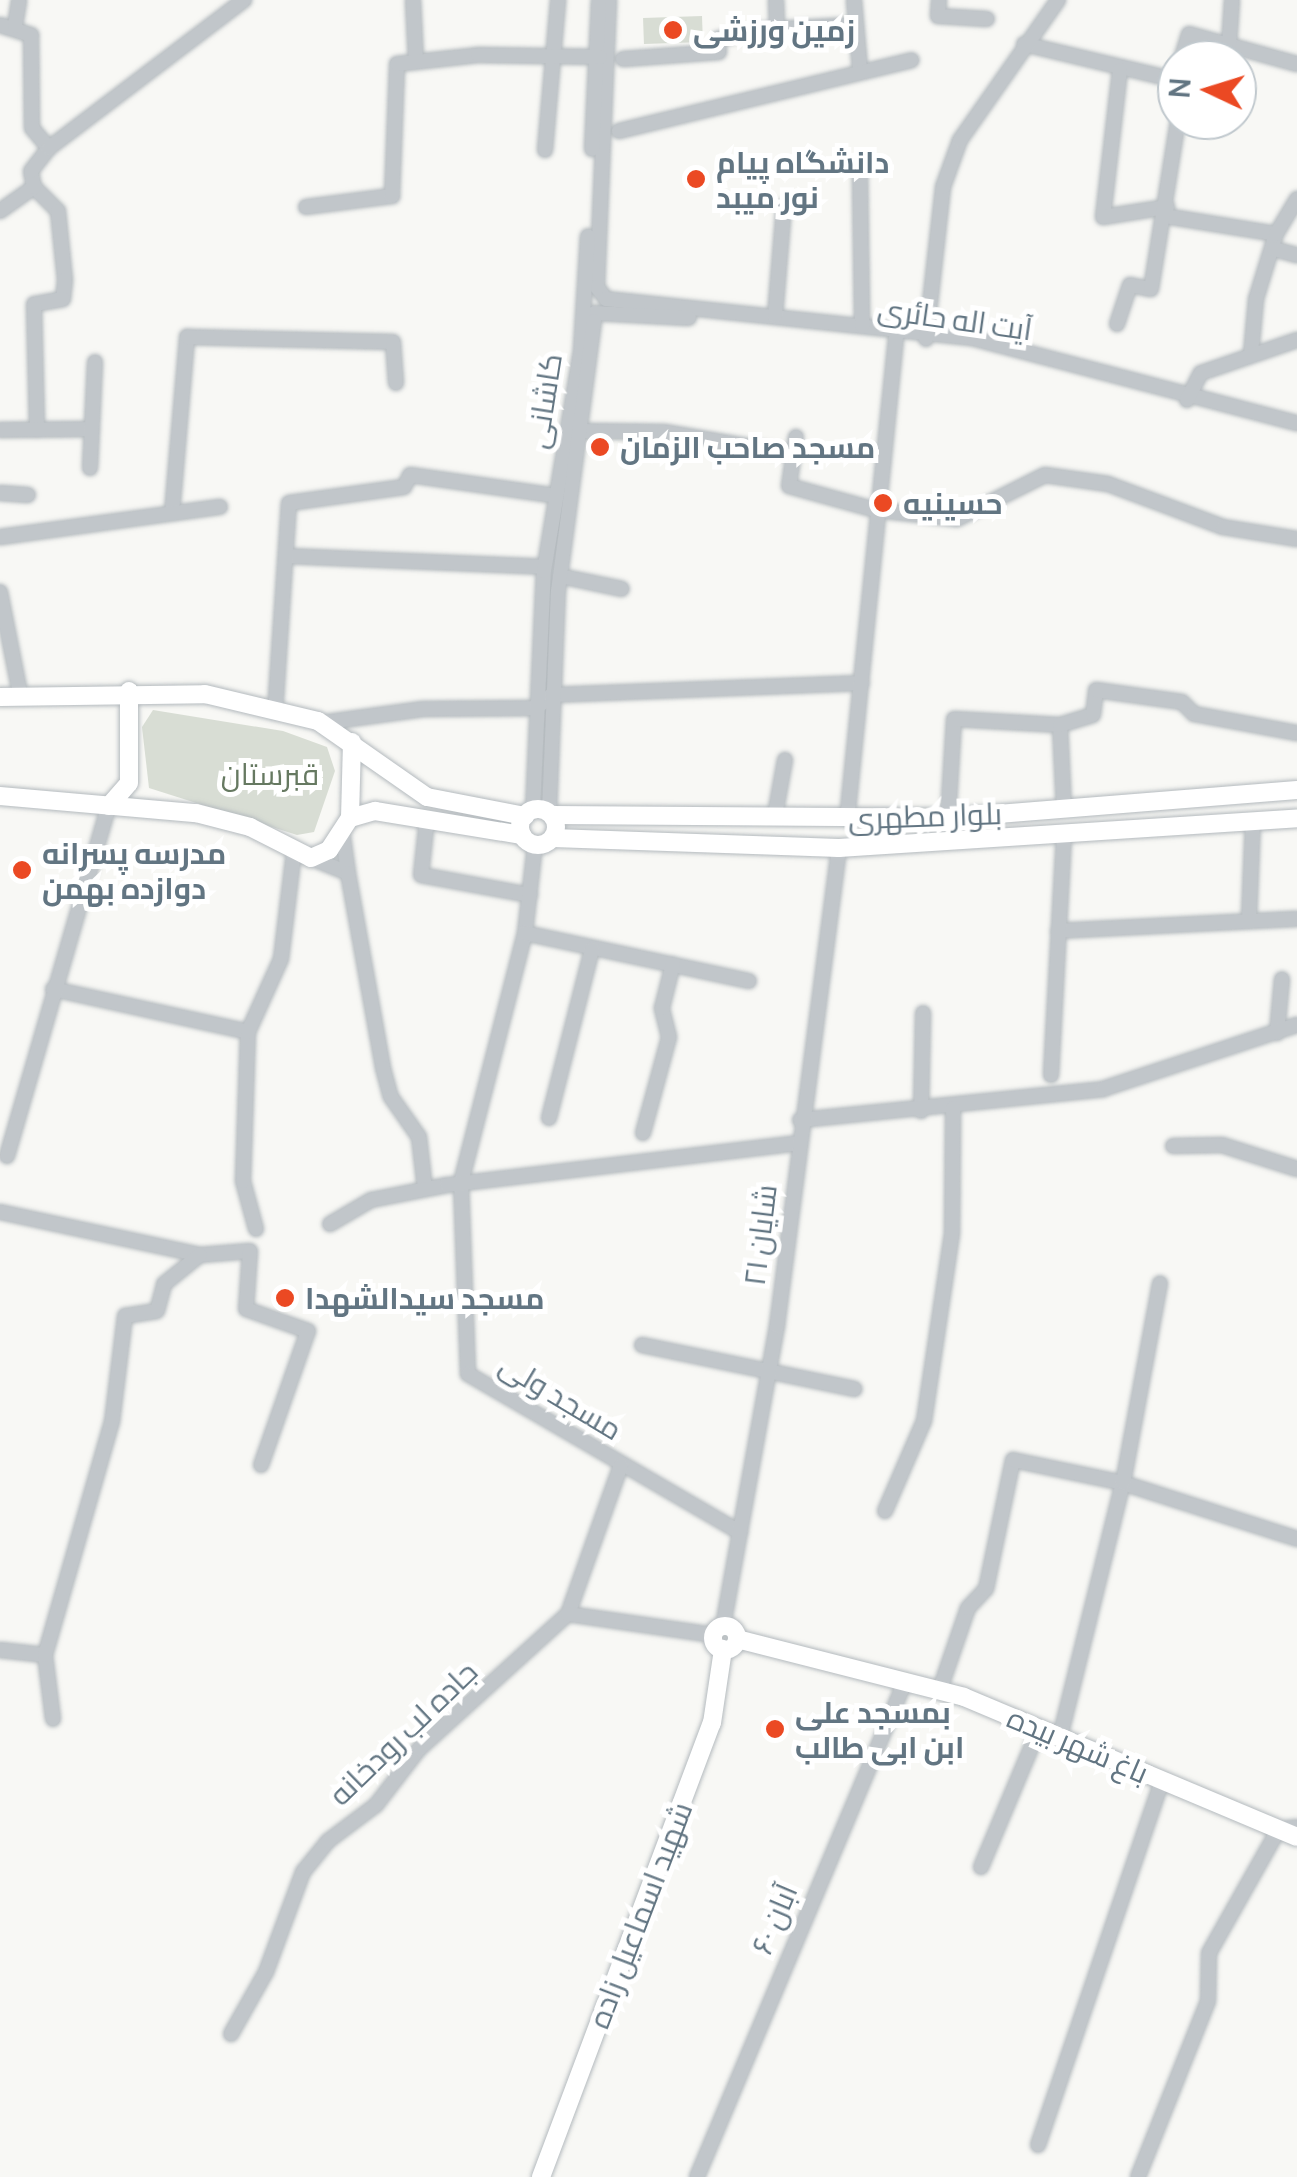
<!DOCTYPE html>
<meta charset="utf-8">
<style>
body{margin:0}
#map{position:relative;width:1297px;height:2177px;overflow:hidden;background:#f8f8f5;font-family:Manrope,Cairo,sans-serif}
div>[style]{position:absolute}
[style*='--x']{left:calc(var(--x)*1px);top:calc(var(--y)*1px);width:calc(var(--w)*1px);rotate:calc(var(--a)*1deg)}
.green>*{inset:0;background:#d8ddd4;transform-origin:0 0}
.roads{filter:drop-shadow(0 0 2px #b4babe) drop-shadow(0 0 2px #b4babe)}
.minor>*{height:14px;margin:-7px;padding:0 7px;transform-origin:7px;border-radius:7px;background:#c1c6ca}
.major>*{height:18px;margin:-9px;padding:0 9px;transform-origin:9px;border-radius:9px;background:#fff}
.major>.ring{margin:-9px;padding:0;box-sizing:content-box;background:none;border:18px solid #fff;border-radius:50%}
.dots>*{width:28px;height:28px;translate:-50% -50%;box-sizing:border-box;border:5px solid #fff;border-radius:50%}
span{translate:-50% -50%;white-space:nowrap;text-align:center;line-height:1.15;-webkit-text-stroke:10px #fff;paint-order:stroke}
.poi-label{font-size:30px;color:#627582;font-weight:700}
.left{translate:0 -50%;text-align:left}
.street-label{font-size:30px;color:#627582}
.park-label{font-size:30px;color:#667961}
.north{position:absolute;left:1157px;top:40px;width:100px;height:100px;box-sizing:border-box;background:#fff;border:2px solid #c0c8cd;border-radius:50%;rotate:274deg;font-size:28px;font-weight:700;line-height:40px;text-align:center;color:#627582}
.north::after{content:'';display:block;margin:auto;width:35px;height:45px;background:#eb4923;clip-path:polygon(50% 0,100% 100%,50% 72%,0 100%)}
</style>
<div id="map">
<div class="green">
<div style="left:702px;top:16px;width:26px;height:59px;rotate:88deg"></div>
<div style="clip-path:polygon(153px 710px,283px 731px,327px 747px,335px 771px,314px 832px,297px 835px,149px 788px,142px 727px)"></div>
</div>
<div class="roads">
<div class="minor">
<div style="--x:413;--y:0;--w:62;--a:87.2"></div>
<div style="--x:609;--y:0;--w:287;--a:92.4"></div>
<div style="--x:597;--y:287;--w:15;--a:53"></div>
<div style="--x:606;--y:299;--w:368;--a:6.1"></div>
<div style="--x:972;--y:338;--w:336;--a:14.7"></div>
<div style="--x:776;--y:0;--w:29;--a:88"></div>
<div style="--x:854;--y:0;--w:68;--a:85"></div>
<div style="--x:939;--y:0;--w:16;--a:94"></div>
<div style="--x:938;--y:16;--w:49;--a:3.5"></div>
<div style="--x:0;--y:25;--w:33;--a:18"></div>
<div style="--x:31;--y:35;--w:93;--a:89.4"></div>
<div style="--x:32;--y:128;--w:26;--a:50"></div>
<div style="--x:15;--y:26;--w:26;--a:-81"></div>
<div style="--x:1024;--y:44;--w:155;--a:13.4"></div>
<div style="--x:1175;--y:80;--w:31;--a:86"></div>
<div style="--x:623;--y:59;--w:96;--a:-4.2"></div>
<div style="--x:719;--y:52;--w:13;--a:-94"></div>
<div style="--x:718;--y:39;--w:43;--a:-12.1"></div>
<div style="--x:760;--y:30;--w:95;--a:-3"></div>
<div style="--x:1181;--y:60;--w:27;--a:-73"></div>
<div style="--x:1189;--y:34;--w:112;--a:15.5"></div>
<div style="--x:1228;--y:60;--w:60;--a:-86.2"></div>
<div style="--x:1120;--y:70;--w:148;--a:96.6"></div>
<div style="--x:1103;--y:217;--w:65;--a:-8.9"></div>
<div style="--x:619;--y:131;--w:301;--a:-13.6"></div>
<div style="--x:592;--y:149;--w:149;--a:-87.3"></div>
<div style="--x:545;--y:150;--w:151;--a:-85"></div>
<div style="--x:860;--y:175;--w:151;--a:89.2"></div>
<div style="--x:34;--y:187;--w:34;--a:45"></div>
<div style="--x:58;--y:211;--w:69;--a:84.2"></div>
<div style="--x:65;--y:280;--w:19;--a:96"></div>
<div style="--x:63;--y:299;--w:29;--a:170"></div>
<div style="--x:34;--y:304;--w:126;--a:88.6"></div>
<div style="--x:306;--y:207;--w:87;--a:-7.3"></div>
<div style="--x:392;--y:196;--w:132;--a:-87.8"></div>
<div style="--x:397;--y:64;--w:81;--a:-6.3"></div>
<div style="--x:478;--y:55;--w:122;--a:0.9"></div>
<div style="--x:0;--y:211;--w:42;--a:-35.2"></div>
<div style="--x:34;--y:187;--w:16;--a:-101"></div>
<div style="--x:31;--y:171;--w:29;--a:-52"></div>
<div style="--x:49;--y:148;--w:245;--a:-37.2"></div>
<div style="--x:1165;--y:216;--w:112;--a:9.2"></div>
<div style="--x:1276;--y:234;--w:68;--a:107.1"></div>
<div style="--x:1256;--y:299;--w:55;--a:95.2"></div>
<div style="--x:1276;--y:234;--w:41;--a:-59"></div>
<div style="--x:1274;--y:249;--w:24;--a:15"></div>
<div style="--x:775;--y:316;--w:110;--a:-85.3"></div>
<div style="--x:1117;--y:324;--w:41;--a:-71.6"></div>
<div style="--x:1130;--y:285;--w:21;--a:11"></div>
<div style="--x:1151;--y:289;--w:171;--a:-80.9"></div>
<div style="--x:587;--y:331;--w:20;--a:-66"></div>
<div style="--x:595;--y:313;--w:94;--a:3"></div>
<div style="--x:926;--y:339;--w:153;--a:-83.6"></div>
<div style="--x:943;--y:187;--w:50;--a:-70.1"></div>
<div style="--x:960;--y:140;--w:171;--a:-55"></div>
<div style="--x:1187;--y:400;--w:30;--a:-63"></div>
<div style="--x:1201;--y:373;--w:102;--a:-19"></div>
<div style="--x:0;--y:430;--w:92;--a:-0.6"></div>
<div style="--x:580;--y:431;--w:84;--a:0.7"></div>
<div style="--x:664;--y:432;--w:131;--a:9.7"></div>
<div style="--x:796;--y:437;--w:49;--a:98.1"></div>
<div style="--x:789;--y:486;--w:90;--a:15.4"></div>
<div style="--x:876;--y:510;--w:81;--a:6.3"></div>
<div style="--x:957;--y:519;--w:98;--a:-26.6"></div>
<div style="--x:1045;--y:475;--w:64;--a:8.1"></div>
<div style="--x:1108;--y:484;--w:123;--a:20.5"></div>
<div style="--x:1223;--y:527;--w:75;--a:9.2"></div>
<div style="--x:90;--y:468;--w:106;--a:-87.3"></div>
<div style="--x:0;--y:493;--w:28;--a:4"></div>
<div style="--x:172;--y:513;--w:177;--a:-85.1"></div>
<div style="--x:187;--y:337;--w:206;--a:1.4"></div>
<div style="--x:393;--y:342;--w:41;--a:85.8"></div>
<div style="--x:0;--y:537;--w:222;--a:-7.8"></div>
<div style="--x:286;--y:556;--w:258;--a:2.4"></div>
<div style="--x:560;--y:576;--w:63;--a:11.8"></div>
<div style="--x:0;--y:592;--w:108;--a:78.8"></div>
<div style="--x:275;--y:713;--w:210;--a:-86.2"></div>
<div style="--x:289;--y:503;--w:116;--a:-7.9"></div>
<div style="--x:404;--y:487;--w:13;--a:-63"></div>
<div style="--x:410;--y:475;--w:148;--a:8.1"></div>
<div style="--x:321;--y:723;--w:103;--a:-7.8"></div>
<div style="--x:423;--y:709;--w:113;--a:-0.5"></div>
<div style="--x:536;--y:708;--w:21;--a:-39"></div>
<div style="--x:552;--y:695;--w:310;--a:-2.2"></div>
<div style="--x:1060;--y:725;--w:84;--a:87.3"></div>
<div style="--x:533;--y:810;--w:239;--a:-87.4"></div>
<div style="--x:544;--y:571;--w:225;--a:-80.5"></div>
<div style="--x:581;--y:349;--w:113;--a:-86.5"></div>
<div style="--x:549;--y:813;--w:222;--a:-87.7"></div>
<div style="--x:558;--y:591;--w:272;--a:-82.4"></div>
<div style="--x:775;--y:815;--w:56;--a:-79.7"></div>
<div style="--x:948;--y:818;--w:99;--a:-86.5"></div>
<div style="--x:954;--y:719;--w:106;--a:3.2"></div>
<div style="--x:1060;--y:725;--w:34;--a:-17"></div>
<div style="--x:1093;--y:715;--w:25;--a:-83"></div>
<div style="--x:1096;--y:690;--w:87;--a:7.9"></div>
<div style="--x:1182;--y:702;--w:17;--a:45"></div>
<div style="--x:1194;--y:714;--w:105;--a:10.5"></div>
<div style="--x:427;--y:819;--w:56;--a:96.1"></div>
<div style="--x:421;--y:875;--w:111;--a:10.4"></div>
<div style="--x:847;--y:820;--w:493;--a:-84.2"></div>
<div style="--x:535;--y:845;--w:89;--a:96.5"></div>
<div style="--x:525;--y:933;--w:258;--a:104.4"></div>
<div style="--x:461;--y:1183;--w:191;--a:87.9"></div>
<div style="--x:468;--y:1374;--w:315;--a:30.2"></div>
<div style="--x:311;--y:858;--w:40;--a:22"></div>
<div style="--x:348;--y:873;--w:43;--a:-97.9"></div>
<div style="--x:348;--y:873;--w:198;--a:79.8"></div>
<div style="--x:383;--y:1068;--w:30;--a:75"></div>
<div style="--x:391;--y:1097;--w:49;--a:55"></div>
<div style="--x:419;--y:1137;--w:52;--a:83.4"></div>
<div style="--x:1249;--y:919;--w:99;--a:-87.7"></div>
<div style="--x:1058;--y:931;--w:239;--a:-2.9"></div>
<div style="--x:525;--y:933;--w:229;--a:12.1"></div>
<div style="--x:53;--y:989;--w:200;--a:12.4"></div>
<div style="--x:1277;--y:1033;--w:54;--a:-84.7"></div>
<div style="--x:1051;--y:1075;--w:237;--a:-86.9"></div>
<div style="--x:921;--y:1111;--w:98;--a:-88.8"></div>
<div style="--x:549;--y:1118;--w:174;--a:-75.7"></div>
<div style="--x:800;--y:1120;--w:305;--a:-5.8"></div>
<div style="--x:1103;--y:1089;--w:204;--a:-18.3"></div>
<div style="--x:643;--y:1133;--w:99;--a:-74.8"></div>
<div style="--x:669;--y:1037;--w:30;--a:-104"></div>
<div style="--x:662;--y:1008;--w:45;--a:-76"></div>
<div style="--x:1173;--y:1146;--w:49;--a:-1.2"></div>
<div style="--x:1222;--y:1145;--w:79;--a:17.7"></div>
<div style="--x:7;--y:1156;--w:365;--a:-73.8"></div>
<div style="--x:0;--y:1212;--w:205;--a:12.1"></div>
<div style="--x:200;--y:1255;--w:50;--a:-4.6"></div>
<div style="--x:250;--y:1251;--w:58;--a:93.9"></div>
<div style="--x:246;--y:1309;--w:66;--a:19.5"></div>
<div style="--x:308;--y:1331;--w:142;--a:109.3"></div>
<div style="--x:330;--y:1224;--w:48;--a:-30.3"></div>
<div style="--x:371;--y:1200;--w:77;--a:-11.2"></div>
<div style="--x:447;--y:1185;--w:354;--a:-6.8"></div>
<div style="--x:256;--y:1229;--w:50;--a:-105.2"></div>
<div style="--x:243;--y:1181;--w:149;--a:-88.1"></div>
<div style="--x:248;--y:1032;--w:80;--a:-65.7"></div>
<div style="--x:281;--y:959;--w:108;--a:-83.1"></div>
<div style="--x:642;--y:1345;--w:217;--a:11.7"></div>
<div style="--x:885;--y:1511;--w:98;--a:-66.6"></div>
<div style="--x:924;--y:1421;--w:190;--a:-81.5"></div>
<div style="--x:952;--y:1233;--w:125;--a:-89.5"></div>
<div style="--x:568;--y:1614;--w:158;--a:-70.4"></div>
<div style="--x:723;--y:1626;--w:305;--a:-79.8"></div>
<div style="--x:777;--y:1326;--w:482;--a:-82.6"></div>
<div style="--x:0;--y:1650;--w:45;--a:6.3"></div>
<div style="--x:939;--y:1692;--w:89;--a:-71"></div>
<div style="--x:968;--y:1608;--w:26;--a:-47"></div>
<div style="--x:986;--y:1589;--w:132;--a:-78.2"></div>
<div style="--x:1013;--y:1460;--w:112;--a:11.8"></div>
<div style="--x:1123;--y:1483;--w:183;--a:17.8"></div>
<div style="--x:53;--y:1719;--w:64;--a:-97.1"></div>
<div style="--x:45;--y:1655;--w:242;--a:-74"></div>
<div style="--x:112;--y:1422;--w:107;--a:-83"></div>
<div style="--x:125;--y:1316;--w:32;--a:-9"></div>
<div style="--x:157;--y:1311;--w:28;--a:-75"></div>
<div style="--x:164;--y:1284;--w:46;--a:-38.9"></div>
<div style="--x:1060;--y:1737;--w:262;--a:-76.1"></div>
<div style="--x:1123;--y:1483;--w:203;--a:-79.5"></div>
<div style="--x:981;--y:1867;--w:150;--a:-67.2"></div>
<div style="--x:231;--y:2034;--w:71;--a:-60.6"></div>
<div style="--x:266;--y:1972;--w:107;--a:-69.7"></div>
<div style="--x:303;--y:1872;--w:40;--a:-51"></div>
<div style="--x:328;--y:1841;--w:60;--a:-36.9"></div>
<div style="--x:376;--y:1805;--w:71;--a:-52.5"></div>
<div style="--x:419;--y:1749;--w:201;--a:-42.2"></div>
<div style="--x:568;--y:1614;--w:147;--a:8.2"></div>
<div style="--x:1038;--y:2145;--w:385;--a:-71.2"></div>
<div style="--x:697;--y:2177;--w:535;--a:-67.22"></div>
<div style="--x:1138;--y:2177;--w:189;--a:-68.3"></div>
<div style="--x:1208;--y:2001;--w:48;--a:-88.8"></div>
<div style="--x:1209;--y:1953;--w:142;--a:-60.6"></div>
<div style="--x:1279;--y:1829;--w:18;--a:-6"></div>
</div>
<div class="major">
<div style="--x:0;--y:697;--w:205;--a:-0.8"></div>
<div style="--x:205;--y:694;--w:116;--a:13.4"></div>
<div style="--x:318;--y:721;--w:133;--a:34.9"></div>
<div style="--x:427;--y:797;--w:100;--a:11"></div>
<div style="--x:0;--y:796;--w:197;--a:5"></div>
<div style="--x:196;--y:813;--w:56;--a:14.5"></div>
<div style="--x:250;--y:827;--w:68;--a:26.9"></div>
<div style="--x:311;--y:858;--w:20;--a:-24"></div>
<div style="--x:329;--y:850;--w:38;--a:-57"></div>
<div style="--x:350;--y:818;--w:26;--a:-16"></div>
<div style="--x:375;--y:811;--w:149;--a:9.3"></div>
<div style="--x:109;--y:806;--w:30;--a:-49"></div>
<div style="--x:129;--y:783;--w:92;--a:-90"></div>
<div class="ring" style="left:520px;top:809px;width:18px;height:18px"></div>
<div style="--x:552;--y:815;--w:396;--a:0.4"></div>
<div style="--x:948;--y:818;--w:350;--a:-4.6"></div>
<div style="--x:350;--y:818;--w:76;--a:-88.5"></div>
<div style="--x:553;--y:838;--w:286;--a:2"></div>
<div style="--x:839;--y:848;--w:459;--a:-3.7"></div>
<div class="ring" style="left:713px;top:1626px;width:6px;height:6px"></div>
<div style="--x:737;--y:1639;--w:234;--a:14.3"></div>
<div style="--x:964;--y:1697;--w:361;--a:22.8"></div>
<div style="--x:541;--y:2177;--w:485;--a:-69.4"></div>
<div style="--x:712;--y:1723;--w:75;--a:-81.5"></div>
</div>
</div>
<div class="dots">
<div style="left:673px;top:30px;background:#eb4923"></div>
<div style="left:696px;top:179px;background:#eb4923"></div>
<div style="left:600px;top:447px;background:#eb4923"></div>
<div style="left:883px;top:503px;background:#eb4923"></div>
<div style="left:22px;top:870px;background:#eb4923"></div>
<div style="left:285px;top:1298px;background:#eb4923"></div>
<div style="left:775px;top:1729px;background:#eb4923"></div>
</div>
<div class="poi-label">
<span class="left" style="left:693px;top:30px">زمین ورزشی</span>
<span class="left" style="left:716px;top:179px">دانشگاه پیام<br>نور میبد</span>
<span class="left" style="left:620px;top:447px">مسجد صاحب الزمان</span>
<span class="left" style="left:903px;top:503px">حسینیه</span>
<span class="left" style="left:42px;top:870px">مدرسه پسرانه<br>دوازده بهمن</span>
<span class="left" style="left:305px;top:1298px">مسجد سیدالشهدا</span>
<span class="left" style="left:795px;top:1729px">بمسجد علی<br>ابن ابی طالب</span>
</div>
<div class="street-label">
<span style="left:955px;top:319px;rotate:8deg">آیت اله حائری</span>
<span style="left:544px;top:401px;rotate:-81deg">کاشانی</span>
<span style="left:925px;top:816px;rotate:-2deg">بلوار مطهری</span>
<span style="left:760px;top:1235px;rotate:-83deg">شایان ۲۱</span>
<span style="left:561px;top:1397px;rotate:31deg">مسجد ولی</span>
<span style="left:403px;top:1733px;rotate:-44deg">جاده لب رودخانه</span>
<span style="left:1078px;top:1745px;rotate:23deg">باغ شهر بیده</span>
<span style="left:640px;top:1915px;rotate:-69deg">شهید اسماعیل زاده</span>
<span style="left:774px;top:1919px;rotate:-67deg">آبان ۶۰</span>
</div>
<div class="park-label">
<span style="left:270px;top:774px">قبرستان</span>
</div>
<div class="north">N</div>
</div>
